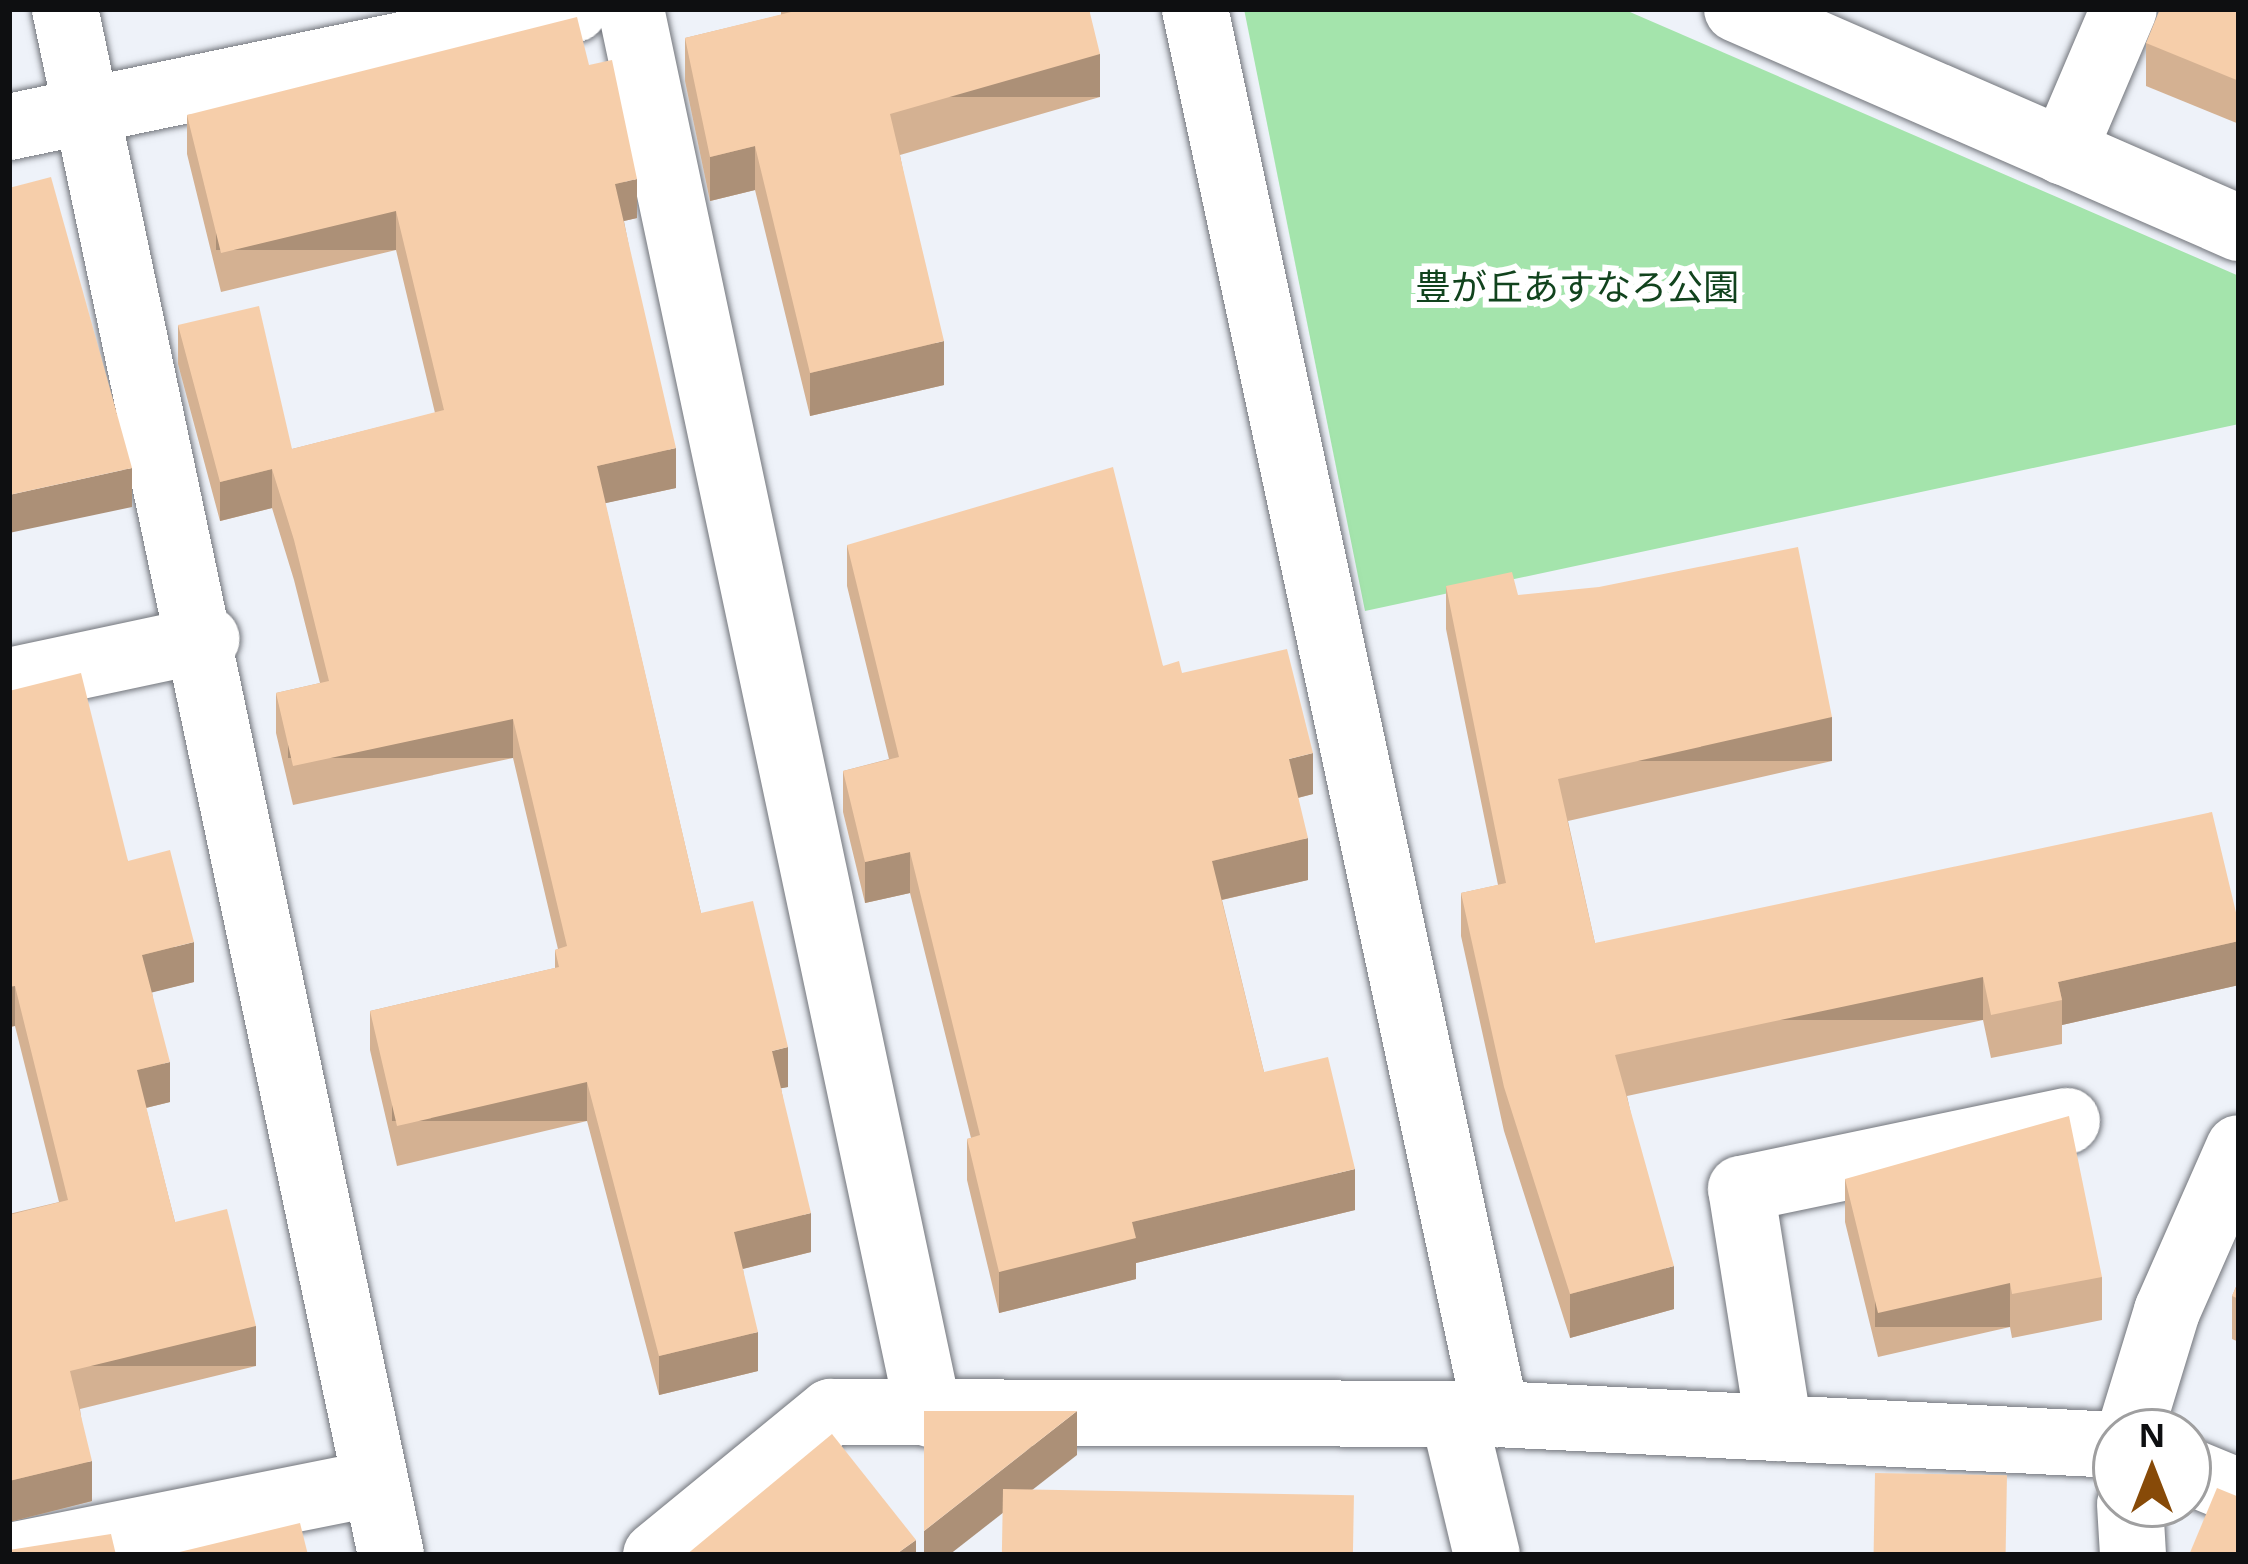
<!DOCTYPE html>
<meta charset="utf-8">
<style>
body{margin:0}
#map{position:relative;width:2248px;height:1564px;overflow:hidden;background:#eef2f9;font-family:"Open Sans","Noto Sans JP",sans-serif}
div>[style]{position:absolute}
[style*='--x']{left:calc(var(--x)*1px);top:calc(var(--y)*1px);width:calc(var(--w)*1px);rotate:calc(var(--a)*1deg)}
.green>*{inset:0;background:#a4e4ac}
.roads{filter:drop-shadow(0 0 3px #72757b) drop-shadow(0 0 3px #72757b)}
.minor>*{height:66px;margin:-33px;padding:0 33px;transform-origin:33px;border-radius:33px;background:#fff}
.wall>*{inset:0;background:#d4b192}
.shaded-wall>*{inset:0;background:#ac9077;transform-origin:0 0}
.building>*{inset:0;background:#f6ceaa;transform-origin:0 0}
span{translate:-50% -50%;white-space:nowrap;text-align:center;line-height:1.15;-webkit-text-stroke:12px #fff;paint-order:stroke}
.park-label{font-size:36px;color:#11431d}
.frame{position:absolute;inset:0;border:12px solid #0e0f11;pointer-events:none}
.north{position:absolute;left:2092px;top:1408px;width:120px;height:120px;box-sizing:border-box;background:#fff;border:3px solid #9f9fa0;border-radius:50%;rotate:0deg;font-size:33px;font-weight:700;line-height:48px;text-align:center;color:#0e0f11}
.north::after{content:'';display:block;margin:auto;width:42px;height:54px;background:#874a08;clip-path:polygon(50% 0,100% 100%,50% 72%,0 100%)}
</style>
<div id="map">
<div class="green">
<div style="clip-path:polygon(1244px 9px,1623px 9px,2239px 276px,2239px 424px,1365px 611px)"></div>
</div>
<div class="roads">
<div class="minor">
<div style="--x:65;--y:9;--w:1580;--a:78.09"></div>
<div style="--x:631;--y:9;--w:1436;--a:78.03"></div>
<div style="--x:1195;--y:9;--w:1437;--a:77.91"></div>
<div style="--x:1737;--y:9;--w:548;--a:23.57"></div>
<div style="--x:9;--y:127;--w:578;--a:-11.78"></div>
<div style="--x:2063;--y:152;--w:155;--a:-66.9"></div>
<div style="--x:9;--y:681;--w:202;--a:-12"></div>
<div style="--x:1455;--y:1422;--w:137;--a:76.5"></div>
<div style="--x:1779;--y:1428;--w:242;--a:-99"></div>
<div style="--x:1741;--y:1189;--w:333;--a:-11.8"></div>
<div style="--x:2130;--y:1432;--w:127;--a:-73"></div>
<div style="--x:2167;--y:1311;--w:178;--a:-66.2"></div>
<div style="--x:2188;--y:1471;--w:55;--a:22.4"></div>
<div style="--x:2130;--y:1504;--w:51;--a:86.6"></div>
<div style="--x:15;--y:1555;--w:367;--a:-11.3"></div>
<div style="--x:656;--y:1555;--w:226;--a:-39.3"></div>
<div style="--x:831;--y:1412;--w:665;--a:0.17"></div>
<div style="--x:1496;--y:1414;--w:621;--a:2.86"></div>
</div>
</div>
<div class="wall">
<div style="clip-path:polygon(781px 9px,1089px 9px,1100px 97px,900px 155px,944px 385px,810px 416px,755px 190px,710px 201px,685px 81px,685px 38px,781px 15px)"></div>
<div style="clip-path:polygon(2239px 9px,2239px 124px,2146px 86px,2146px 43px)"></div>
<div style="clip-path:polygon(589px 65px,637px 218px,624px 221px,676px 488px,605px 503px,701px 913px,788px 1087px,781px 1088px,811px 1252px,743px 1269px,758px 1371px,659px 1395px,587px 1121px,397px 1166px,370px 1050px,370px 1011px,555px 968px,555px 950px,558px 949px,513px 758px,293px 805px,276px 733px,276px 693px,320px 683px,294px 580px,272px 508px,220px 521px,178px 364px,178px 325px,292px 449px,435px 413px,396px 250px,221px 292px,187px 154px,187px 115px)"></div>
<div style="clip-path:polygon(847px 545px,1182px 673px,1313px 794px,1298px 798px,1308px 880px,1222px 900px,1264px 1072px,1355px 1210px,1136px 1263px,1136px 1279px,999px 1313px,967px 1180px,967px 1139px,971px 1138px,910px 893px,865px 903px,843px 812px,843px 771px,889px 759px,847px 586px)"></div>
<div style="clip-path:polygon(1446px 586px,1518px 595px,1832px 761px,1568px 821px,1595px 943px,2239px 925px,2239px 985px,2062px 1025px,2062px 1044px,1991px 1058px,1983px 1020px,1627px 1096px,1674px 1309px,1570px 1338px,1504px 1131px,1461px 936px,1461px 893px,1498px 885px,1446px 629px)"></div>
<div style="clip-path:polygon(9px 691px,128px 861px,194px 982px,152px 992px,170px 1102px,146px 1108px,175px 1222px,256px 1366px,80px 1409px,92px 1501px,9px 1522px,9px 1214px,59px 1202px,15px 1026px,9px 1028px)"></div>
<div style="clip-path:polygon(1845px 1179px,2102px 1277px,2102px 1320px,2012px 1338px,2010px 1327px,1878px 1357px,1845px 1222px)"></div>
<div style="clip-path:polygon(2239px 1280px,2239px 1342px,2232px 1339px,2232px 1296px)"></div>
</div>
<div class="shaded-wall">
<div style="left:1100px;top:54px;width:43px;height:218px;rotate:90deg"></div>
<div style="clip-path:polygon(755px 146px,755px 190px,710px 201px,710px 157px)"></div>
<div style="clip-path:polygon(637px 179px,637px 218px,615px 223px,615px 184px)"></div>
<div style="left:396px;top:211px;width:39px;height:180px;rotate:90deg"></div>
<div style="clip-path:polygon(944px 341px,944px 385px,810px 416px,810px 373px)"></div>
<div style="clip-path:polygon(676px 448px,676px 488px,597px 505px,597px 466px)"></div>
<div style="clip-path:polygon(132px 468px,132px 507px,9px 533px,9px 495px)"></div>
<div style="clip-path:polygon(272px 469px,272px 508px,220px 521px,220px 482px)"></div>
<div style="left:1832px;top:717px;width:44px;height:281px;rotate:90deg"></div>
<div style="left:513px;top:719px;width:39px;height:225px;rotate:90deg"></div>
<div style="clip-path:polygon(1313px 753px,1313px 794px,1289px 800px,1289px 759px)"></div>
<div style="clip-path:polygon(1308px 838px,1308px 880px,1212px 902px,1212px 861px)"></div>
<div style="clip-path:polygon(910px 852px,910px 893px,865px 903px,865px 862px)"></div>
<div style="clip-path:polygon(2239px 941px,2239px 985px,2062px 1025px,2062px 1000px,2058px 982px)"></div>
<div style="clip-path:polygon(194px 942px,194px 982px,142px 995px,142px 955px)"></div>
<div style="left:1983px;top:977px;width:43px;height:376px;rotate:90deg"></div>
<div style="left:15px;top:986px;width:40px;height:6px;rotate:90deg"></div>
<div style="clip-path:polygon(788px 1047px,788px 1087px,772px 1090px,772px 1051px)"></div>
<div style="clip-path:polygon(170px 1062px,170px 1102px,137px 1110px,137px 1070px)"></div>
<div style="left:587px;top:1082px;width:39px;height:195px;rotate:90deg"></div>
<div style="clip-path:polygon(1355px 1169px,1355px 1210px,1136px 1263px,1136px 1279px,999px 1313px,999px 1272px,1132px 1222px)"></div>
<div style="clip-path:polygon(811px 1213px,811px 1252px,734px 1271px,734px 1232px)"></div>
<div style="clip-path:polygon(1674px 1266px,1674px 1309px,1570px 1338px,1570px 1294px)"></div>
<div style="left:2010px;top:1283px;width:44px;height:135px;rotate:90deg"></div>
<div style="left:256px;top:1326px;width:40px;height:191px;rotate:90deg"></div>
<div style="clip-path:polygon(758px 1332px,758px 1371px,659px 1395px,659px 1356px)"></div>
<div style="clip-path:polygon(1077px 1411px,1077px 1455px,949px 1555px,924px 1555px,924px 1531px)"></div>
<div style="clip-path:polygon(92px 1461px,92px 1501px,9px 1522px,9px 1481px)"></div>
<div style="clip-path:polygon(916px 1540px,916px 1555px,895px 1555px)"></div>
</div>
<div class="building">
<div style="clip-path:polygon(790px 9px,1089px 9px,1100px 54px,890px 114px,944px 341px,810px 373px,755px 146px,710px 157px,685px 38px,791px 12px)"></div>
<div style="clip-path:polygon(2160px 9px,2239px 9px,2239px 81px,2146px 43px)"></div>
<div style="clip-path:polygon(577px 17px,589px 65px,612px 60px,637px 179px,615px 184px,676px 448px,597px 466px,701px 913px,753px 901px,788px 1047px,772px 1051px,811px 1213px,734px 1232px,758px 1332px,659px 1356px,587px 1082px,397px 1126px,370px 1011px,559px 967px,555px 950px,567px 946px,513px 719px,293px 766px,276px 693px,329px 681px,294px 540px,272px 469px,220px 482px,178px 325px,259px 306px,292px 449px,444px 410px,396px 211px,221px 253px,187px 115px)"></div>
<div style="clip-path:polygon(51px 177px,132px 468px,9px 495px,9px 188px)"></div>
<div style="clip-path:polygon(1113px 467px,1163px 666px,1179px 661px,1182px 673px,1287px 649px,1313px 753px,1289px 759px,1308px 838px,1212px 861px,1264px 1072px,1328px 1057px,1355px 1169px,1132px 1222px,1136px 1238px,999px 1272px,967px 1139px,980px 1135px,910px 852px,865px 862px,843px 771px,899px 757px,847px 545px)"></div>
<div style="clip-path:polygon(1798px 547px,1832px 717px,1558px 779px,1595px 943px,2212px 812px,2239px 925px,2239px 941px,2058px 982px,2062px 1000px,1991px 1015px,1983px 977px,1615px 1055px,1674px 1266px,1570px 1294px,1504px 1087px,1461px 893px,1506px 883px,1446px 586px,1512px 572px,1518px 595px,1599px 587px)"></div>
<div style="clip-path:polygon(81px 673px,128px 861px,170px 850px,194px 942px,142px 955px,170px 1062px,137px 1070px,175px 1222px,227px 1209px,256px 1326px,70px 1371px,92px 1461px,9px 1481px,9px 1215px,68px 1200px,15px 986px,9px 987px,9px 691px)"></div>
<div style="clip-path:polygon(2069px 1116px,2102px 1277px,2012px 1294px,2010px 1283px,1878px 1313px,1845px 1179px)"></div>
<div style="clip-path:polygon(2239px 1280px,2239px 1299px,2232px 1296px)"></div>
<div style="clip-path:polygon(924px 1411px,1077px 1411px,924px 1531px)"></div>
<div style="clip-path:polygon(832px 1434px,916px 1540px,895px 1555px,686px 1555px)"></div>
<div style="left:1875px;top:1473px;width:132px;height:82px;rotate:1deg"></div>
<div style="clip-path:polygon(2217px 1488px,2239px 1497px,2239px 1555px,2189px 1555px)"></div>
<div style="left:1003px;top:1489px;width:351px;height:66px;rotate:1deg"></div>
<div style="clip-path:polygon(300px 1523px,308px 1555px,167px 1555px)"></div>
<div style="clip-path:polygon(111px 1534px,116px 1555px,9px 1555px,9px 1550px)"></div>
</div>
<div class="park-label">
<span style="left:1577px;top:287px">豊が丘あすなろ公園</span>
</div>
<div class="frame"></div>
<div class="north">N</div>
</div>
